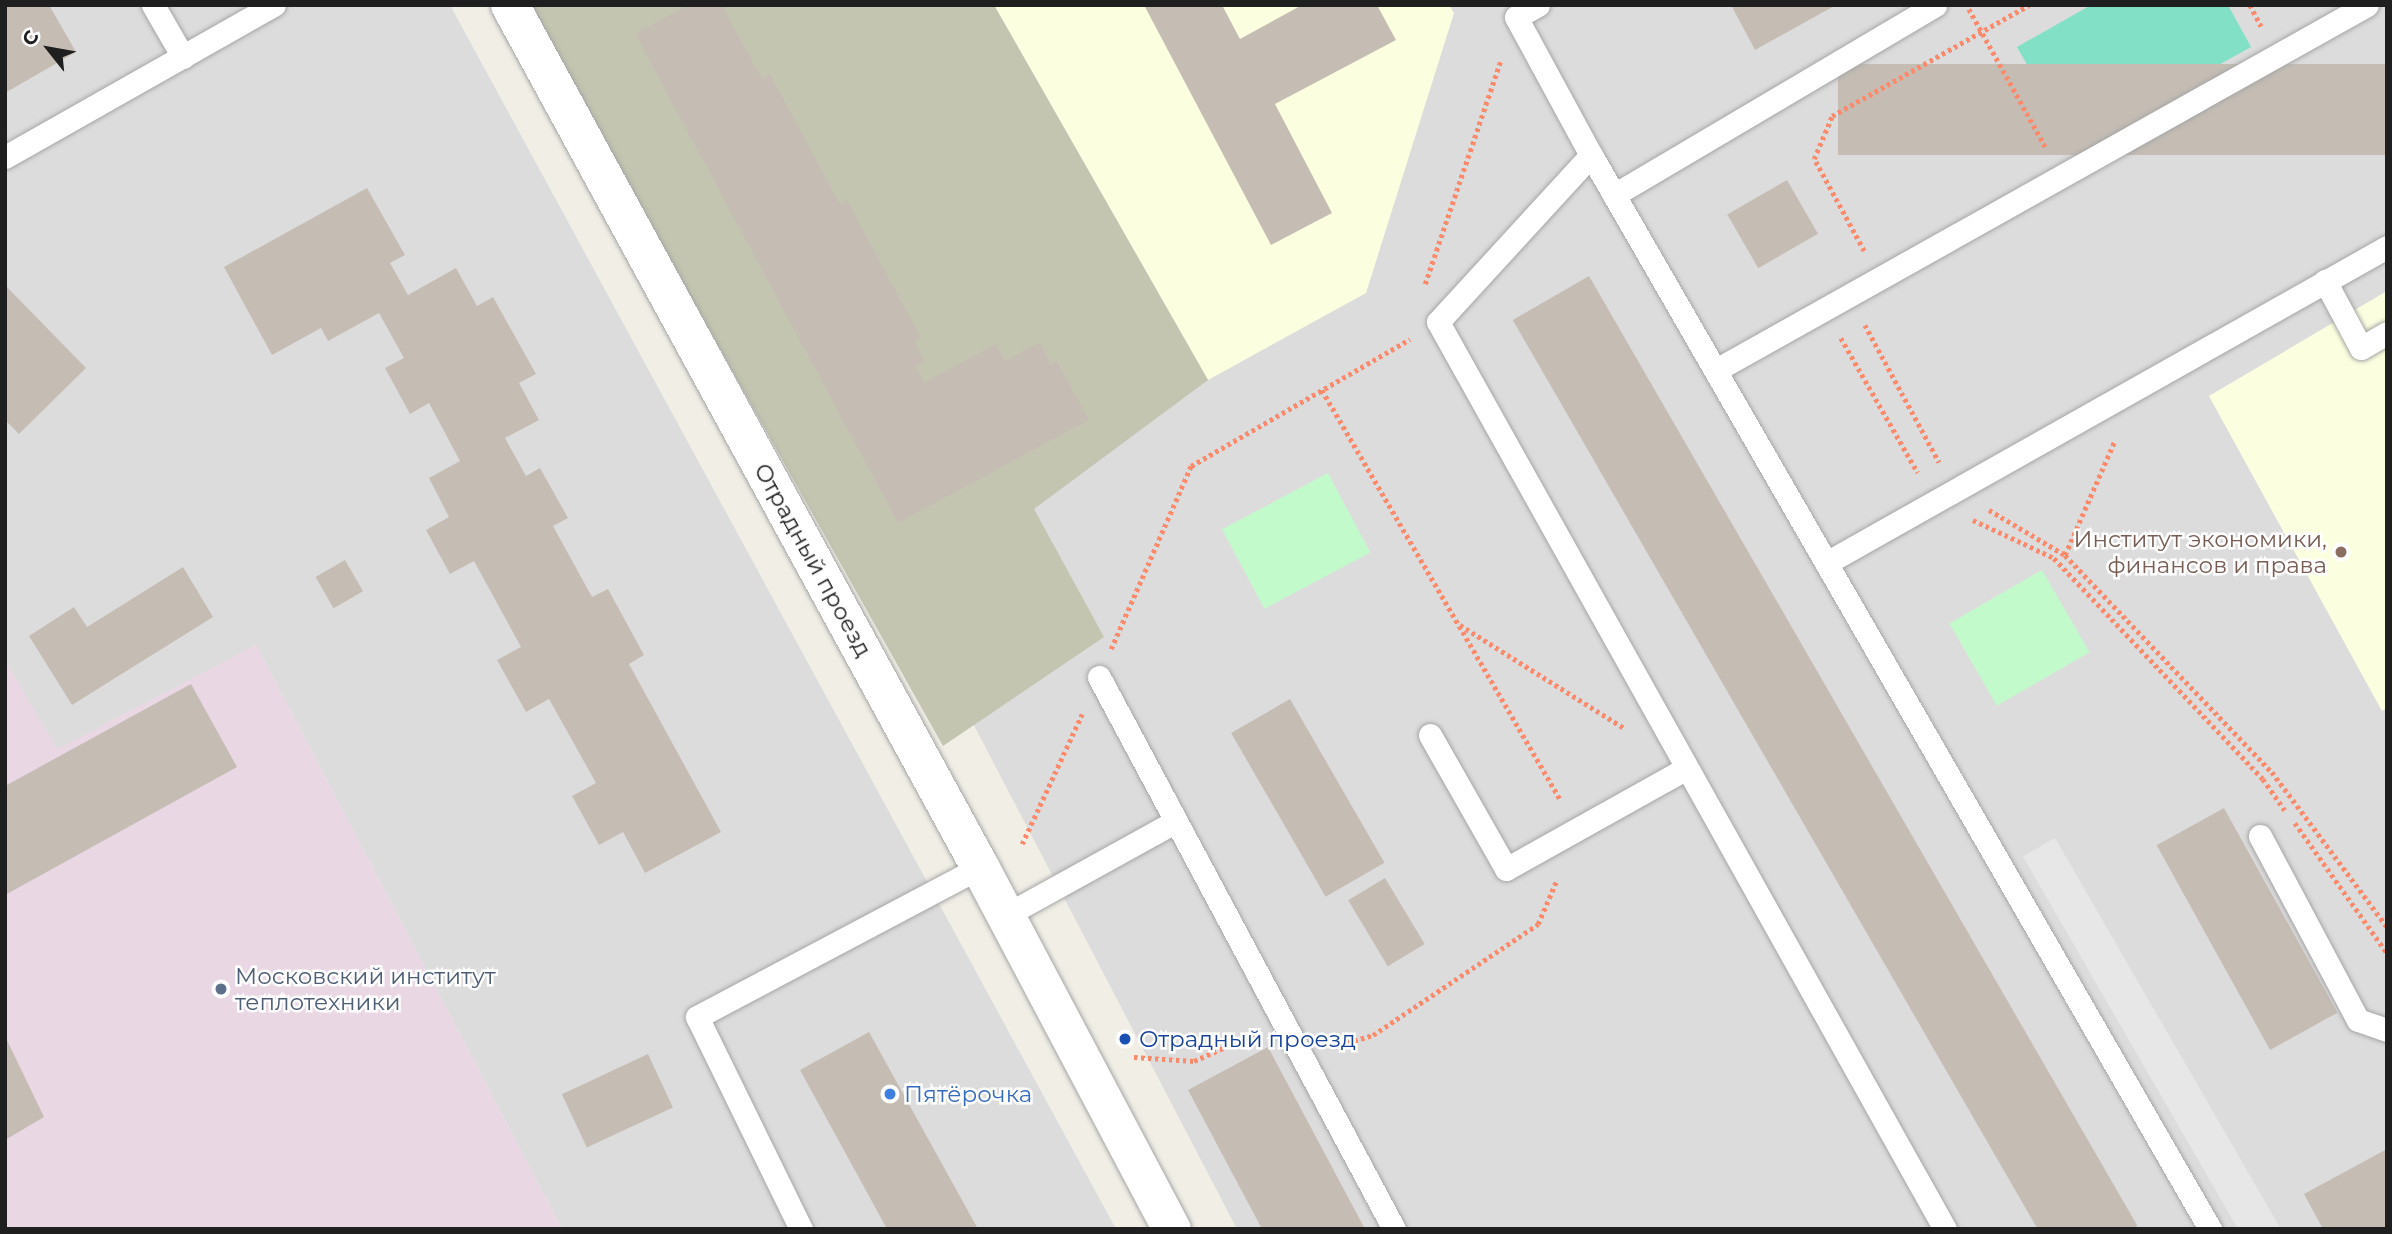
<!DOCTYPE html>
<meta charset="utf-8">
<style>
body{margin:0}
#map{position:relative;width:2392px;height:1234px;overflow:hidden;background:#f0eee5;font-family:Montserrat,sans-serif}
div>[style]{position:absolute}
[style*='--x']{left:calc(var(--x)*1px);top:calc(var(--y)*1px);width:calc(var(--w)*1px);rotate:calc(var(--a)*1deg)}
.residential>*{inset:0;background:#dddcdc}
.industrial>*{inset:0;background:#e9d7e4}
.education>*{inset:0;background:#fcffdf}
.construction>*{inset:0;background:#c3c5b0}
.park>*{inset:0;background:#c2facc;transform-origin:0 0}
.pitch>*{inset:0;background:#82e0c6}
.parking>*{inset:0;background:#e7e7e7;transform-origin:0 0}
.building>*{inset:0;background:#c5bdb4;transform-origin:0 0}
.path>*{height:4.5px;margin-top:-2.25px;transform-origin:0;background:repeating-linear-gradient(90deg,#fc896a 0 3.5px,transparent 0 7px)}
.roads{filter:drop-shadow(0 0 2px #a6a6a6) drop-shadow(0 0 2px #a6a6a6)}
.lane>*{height:23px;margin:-11.5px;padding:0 11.5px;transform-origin:11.5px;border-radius:11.5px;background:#fff}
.street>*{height:38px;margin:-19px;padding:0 19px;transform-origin:19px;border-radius:19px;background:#fff}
.dots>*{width:19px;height:19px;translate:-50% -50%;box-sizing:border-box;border:4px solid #fff;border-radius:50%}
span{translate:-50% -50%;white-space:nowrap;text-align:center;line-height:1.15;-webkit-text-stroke:5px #fff;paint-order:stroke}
.education-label{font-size:23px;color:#785e54}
.right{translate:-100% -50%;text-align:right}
.street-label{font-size:23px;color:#1f1f1f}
.service-label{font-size:23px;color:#4e5e75}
.left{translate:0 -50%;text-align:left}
.transit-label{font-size:23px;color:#164399}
.shop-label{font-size:23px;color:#366cbe}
.frame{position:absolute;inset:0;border:7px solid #1f1f1f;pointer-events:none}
.north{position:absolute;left:14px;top:14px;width:70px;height:70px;-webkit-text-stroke:5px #fff;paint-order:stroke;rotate:301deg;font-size:19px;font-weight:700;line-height:28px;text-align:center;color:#1f1f1f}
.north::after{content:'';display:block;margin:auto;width:24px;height:32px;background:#1f1f1f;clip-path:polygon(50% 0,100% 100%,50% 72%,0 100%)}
</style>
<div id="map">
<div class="residential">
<div style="clip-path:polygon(5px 5px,450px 5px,1116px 1229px,562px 1229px,256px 645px,57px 750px,5px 660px)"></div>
<div style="clip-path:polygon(575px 5px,2387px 5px,2387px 1229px,1237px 1229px,967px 712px)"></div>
</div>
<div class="industrial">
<div style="clip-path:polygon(256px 645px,562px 1229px,5px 1229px,5px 660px,57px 749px)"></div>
</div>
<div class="education">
<div style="clip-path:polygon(994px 5px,1449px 5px,1454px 13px,1366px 293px,1208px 380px)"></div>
<div style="clip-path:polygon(2387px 291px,2387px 708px,2382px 711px,2209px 396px)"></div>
</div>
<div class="construction">
<div style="clip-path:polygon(527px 5px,994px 5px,1208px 380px,1034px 509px,1104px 637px,943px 746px)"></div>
</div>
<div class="park">
<div style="left:1328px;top:473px;width:90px;height:120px;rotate:62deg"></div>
<div style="left:2042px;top:570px;width:95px;height:107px;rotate:60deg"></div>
</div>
<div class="pitch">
<div style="clip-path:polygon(2091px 5px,2228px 5px,2251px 47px,2073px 146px,2017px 47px)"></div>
</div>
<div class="parking">
<div style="left:2055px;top:838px;width:451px;height:37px;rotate:60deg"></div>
</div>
<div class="building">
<div style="clip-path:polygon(5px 5px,49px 5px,76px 52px,5px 93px)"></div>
<div style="clip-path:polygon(688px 5px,722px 5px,762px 79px,770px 74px,840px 204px,847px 200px,921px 338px,914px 341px,925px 362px,916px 367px,925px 382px,996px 344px,1005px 361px,1040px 342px,1051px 364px,1057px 361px,1089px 420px,898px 523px,635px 34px)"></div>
<div style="clip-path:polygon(1144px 5px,1222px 5px,1240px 39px,1302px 5px,1377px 5px,1396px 40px,1275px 104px,1332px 213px,1271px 245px)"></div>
<div style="clip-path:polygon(1731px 5px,1836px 5px,1755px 50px)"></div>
<div style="left:2387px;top:64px;width:91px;height:549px;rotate:90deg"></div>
<div style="left:1787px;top:180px;width:62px;height:69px;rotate:60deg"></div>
<div style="clip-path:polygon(367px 188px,405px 255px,390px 263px,408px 295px,456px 268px,477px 306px,493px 297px,536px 374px,519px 383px,539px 420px,505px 438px,526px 476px,540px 468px,568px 518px,553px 526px,592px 597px,608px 589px,644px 655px,629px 664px,721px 832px,645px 873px,623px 832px,599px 845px,572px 796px,596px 783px,549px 699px,526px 712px,497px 660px,521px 647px,474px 561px,450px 574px,426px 530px,449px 517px,429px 478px,460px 461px,429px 403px,410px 414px,385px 368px,404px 358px,379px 313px,328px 341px,321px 328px,272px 355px,224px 267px)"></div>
<div style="left:1589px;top:276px;width:1097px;height:88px;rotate:60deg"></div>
<div style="clip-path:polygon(5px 285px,86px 368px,19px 434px,5px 420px)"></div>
<div style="left:345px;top:560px;width:36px;height:34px;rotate:60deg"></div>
<div style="clip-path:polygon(183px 567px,213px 617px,72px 705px,29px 636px,74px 607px,87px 627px)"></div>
<div style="clip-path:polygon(191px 684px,237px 767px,5px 895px,5px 786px)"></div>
<div style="left:1290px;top:699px;width:189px;height:68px;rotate:60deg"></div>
<div style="left:2224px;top:808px;width:234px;height:77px;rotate:61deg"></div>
<div style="left:1385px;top:878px;width:77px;height:43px;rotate:59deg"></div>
<div style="clip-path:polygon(869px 1032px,978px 1229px,887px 1229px,800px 1070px)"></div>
<div style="clip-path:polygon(5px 1036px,44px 1117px,5px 1140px)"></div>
<div style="clip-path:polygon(1268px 1047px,1365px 1229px,1262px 1229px,1188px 1090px)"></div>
<div style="left:648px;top:1054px;width:59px;height:95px;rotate:65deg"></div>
<div style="clip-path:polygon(2387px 1149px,2387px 1229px,2323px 1229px,2304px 1194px)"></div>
</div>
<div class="path">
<div style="--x:2250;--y:5;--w:24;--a:62"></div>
<div style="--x:1969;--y:9;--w:159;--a:61"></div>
<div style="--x:1864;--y:251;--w:105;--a:-118.5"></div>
<div style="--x:1814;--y:159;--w:47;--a:-67.3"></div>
<div style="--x:1832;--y:116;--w:226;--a:-29.4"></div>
<div style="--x:1425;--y:284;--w:237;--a:-71.3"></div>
<div style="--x:1865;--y:325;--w:156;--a:61.6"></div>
<div style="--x:1841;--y:338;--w:155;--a:60.3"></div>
<div style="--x:1322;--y:390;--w:475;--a:59.8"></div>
<div style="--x:1989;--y:510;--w:88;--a:30.6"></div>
<div style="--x:2065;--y:555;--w:300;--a:46.4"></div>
<div style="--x:2272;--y:772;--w:193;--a:53.4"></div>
<div style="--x:1973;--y:520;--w:89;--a:25.1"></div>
<div style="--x:2054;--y:558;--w:304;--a:46.6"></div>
<div style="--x:2263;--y:779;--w:38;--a:55"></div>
<div style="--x:2065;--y:555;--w:125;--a:-66.5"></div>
<div style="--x:1460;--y:625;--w:194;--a:32.1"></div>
<div style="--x:1111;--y:649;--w:200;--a:-66.4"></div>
<div style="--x:1191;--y:466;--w:253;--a:-30.1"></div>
<div style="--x:2295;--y:823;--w:159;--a:54.7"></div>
<div style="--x:1022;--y:844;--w:143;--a:-65.2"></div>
<div style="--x:1334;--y:1047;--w:41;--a:-17.1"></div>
<div style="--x:1373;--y:1035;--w:199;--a:-33.9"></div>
<div style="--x:1538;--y:924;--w:46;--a:-66.8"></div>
<div style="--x:1134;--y:1057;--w:60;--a:3.8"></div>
<div style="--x:1194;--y:1061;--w:66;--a:-24.2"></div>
</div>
<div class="roads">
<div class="lane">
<div style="--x:153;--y:5;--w:60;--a:60"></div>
<div style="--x:1538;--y:5;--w:25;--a:151"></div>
<div style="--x:1516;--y:17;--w:157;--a:61.5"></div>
<div style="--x:1591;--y:155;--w:1240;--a:60.04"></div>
<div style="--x:1591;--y:155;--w:226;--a:132.5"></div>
<div style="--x:1438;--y:322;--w:1039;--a:60.8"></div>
<div style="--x:5;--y:157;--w:309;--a:-29.5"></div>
<div style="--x:1614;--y:195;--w:373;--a:-30.6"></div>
<div style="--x:2325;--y:281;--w:76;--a:61.8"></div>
<div style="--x:2361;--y:348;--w:30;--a:-30"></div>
<div style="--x:1716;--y:370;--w:746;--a:-29.28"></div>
<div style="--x:1828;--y:562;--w:642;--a:-29.4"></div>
<div style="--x:1099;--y:677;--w:626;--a:61.88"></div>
<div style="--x:1430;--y:735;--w:154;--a:60.4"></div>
<div style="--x:1506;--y:869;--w:207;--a:-29.2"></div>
<div style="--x:2260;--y:836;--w:208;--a:62"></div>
<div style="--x:2358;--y:1020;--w:31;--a:19"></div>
<div style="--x:1006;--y:915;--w:194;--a:-28.9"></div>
<div style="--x:801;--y:1229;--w:236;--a:-116.1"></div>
<div style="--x:697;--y:1017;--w:320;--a:-27.9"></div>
</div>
<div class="street">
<div style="--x:510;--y:5;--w:982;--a:61.4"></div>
<div style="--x:980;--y:867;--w:410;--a:62.1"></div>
</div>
</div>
<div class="dots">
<div style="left:2341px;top:552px;background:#8d6e63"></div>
<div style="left:221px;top:989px;background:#5c6f8a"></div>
<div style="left:1125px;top:1039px;background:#1a4fb4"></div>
<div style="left:890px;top:1094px;background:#3f7fe0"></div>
</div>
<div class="education-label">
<span class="right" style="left:2327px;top:552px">Институт экономики,<br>финансов и права</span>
</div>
<div class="street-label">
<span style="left:813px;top:560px;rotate:61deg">Отрадный проезд</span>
</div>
<div class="service-label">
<span class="left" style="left:235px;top:989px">Московский институт<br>теплотехники</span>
</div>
<div class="transit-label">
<span class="left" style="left:1139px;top:1039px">Отрадный проезд</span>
</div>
<div class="shop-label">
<span class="left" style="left:904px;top:1094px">Пятёрочка</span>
</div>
<div class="frame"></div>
<div class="north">С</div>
</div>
